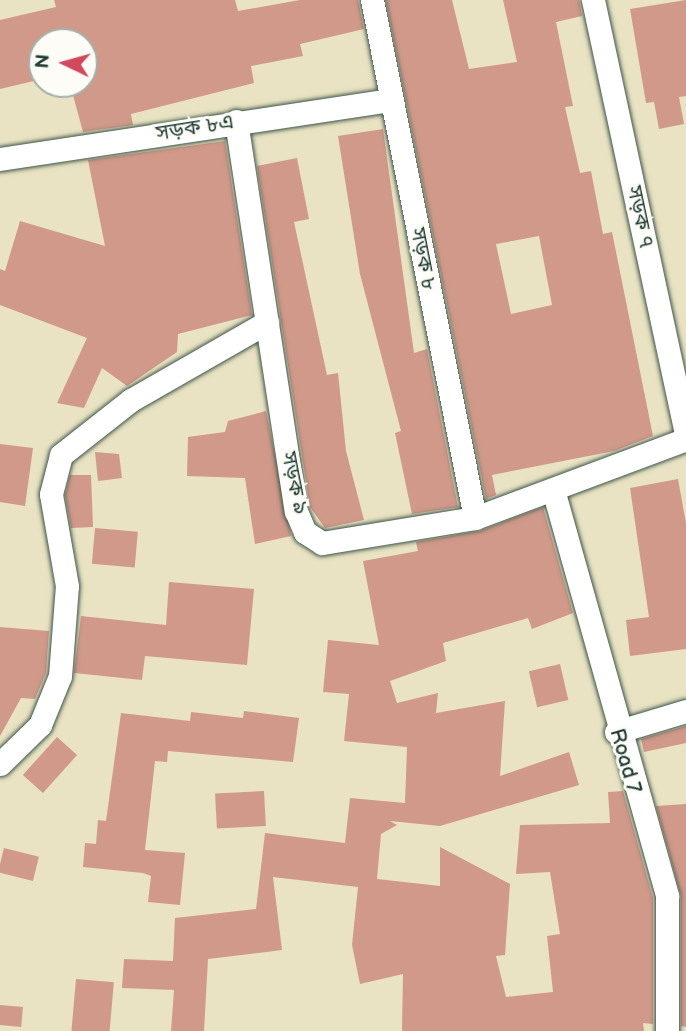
<!DOCTYPE html>
<meta charset="utf-8">
<style>
body{margin:0}
#map{position:relative;width:686px;height:1031px;overflow:hidden;background:#e9e3c3;font-family:"Balsamiq Sans","Noto Sans Bengali",sans-serif}
div>[style]{position:absolute}
[style*='--x']{left:calc(var(--x)*1px);top:calc(var(--y)*1px);width:calc(var(--w)*1px);rotate:calc(var(--a)*1deg)}
.building>*{inset:0;background:#d0998a;transform-origin:0 0}
.roads{filter:drop-shadow(0 0 2px #3d5649) drop-shadow(0 0 2px #3d5649)}
.minor>*{height:23px;margin:-11.5px;padding:0 11.5px;transform-origin:11.5px;border-radius:11.5px;background:#fff}
span{translate:-50% -50%;white-space:nowrap;text-align:center;line-height:1.15;-webkit-text-stroke:6px #fdfcf7;paint-order:stroke}
.street-label{font-size:21px;color:#1f3d34}
.north{position:absolute;left:28px;top:28px;width:70px;height:70px;box-sizing:border-box;background:#fdfcf7;border:2px solid #a4b0a9;border-radius:50%;rotate:275deg;font-size:19px;font-weight:700;line-height:28px;text-align:center;color:#1f3d34}
.north::after{content:'';display:block;margin:auto;width:24px;height:32px;background:#d1495b;clip-path:polygon(50% 0,100% 100%,50% 72%,0 100%)}
</style>
<div id="map">
<div class="building">
<div style="clip-path:polygon(54px 0,235px 0,238px 11px,300px 0,358px 0,364px 29px,300px 44px,303px 56px,251px 66px,254px 83px,131px 114px,133px 125px,83px 132px,70px 84px,84px 84px,84px 42px,42px 42px,42px 79px,0 89px,0 20px,56px 7px)"></div>
<div style="clip-path:polygon(evenodd,386px 0,452px 0,469px 69px,517px 62px,503px 0,579px 0,582px 16px,556px 22px,573px 106px,565px 107px,580px 173px,591px 171px,603px 234px,612px 232px,653px 436px,614px 451px,492px 475px,496px 495px,486px 499px,386px 0,539px 236px,552px 305px,511px 314px,496px 244px,539px 236px)"></div>
<div style="clip-path:polygon(686px 0,686px 96px,679px 97px,684px 124px,659px 129px,654px 102px,646px 103px,630px 9px)"></div>
<div style="clip-path:polygon(383px 129px,414px 353px,427px 349px,458px 507px,412px 514px,395px 433px,401px 431px,360px 274px,338px 136px)"></div>
<div style="clip-path:polygon(225px 141px,252px 315px,178px 334px,177px 352px,127px 386px,102px 368px,84px 408px,57px 403px,87px 338px,0 305px,0 269px,5px 271px,20px 221px,105px 246px,88px 160px)"></div>
<div style="clip-path:polygon(297px 158px,309px 219px,294px 222px,327px 375px,338px 373px,346px 451px,364px 520px,325px 528px,310px 507px,257px 166px)"></div>
<div style="clip-path:polygon(266px 411px,291px 536px,255px 544px,245px 478px,187px 476px,188px 437px,225px 432px,228px 421px)"></div>
<div style="clip-path:polygon(0 444px,33px 448px,25px 506px,0 502px)"></div>
<div style="clip-path:polygon(95px 452px,119px 454px,122px 478px,98px 481px)"></div>
<div style="clip-path:polygon(70px 475px,91px 475px,93px 527px,71px 528px,65px 495px)"></div>
<div style="clip-path:polygon(678px 479px,686px 523px,686px 649px,630px 656px,626px 620px,649px 617px,630px 488px)"></div>
<div style="clip-path:polygon(543px 507px,573px 613px,532px 629px,528px 618px,443px 643px,446px 661px,390px 681px,397px 703px,438px 693px,436px 713px,505px 701px,500px 776px,569px 752px,579px 785px,440px 826px,390px 821px,397px 825px,381px 834px,377px 879px,440px 886px,440px 847px,510px 884px,505px 955px,496px 956px,506px 997px,553px 992px,547px 936px,560px 934px,550px 872px,516px 874px,520px 825px,610px 823px,608px 792px,623px 791px,653px 898px,653px 1024px,643px 1023px,644px 1031px,402px 1031px,403px 974px,360px 984px,352px 945px,358px 887px,273px 877px,282px 950px,208px 959px,204px 1031px,171px 1031px,174px 990px,122px 988px,124px 959px,173px 961px,175px 918px,256px 909px,265px 833px,345px 843px,350px 798px,405px 803px,407px 747px,344px 741px,349px 694px,323px 692px,328px 640px,379px 645px,363px 561px,418px 551px,416px 542px,480px 531px)"></div>
<div style="left:95px;top:528px;width:43px;height:36px;rotate:5deg"></div>
<div style="clip-path:polygon(169px 582px,254px 589px,247px 665px,145px 656px,142px 680px,74px 673px,81px 616px,166px 625px)"></div>
<div style="clip-path:polygon(0 627px,49px 631px,46px 673px,35px 699px,21px 698px,0 736px)"></div>
<div style="left:560px;top:664px;width:37px;height:32px;rotate:77deg"></div>
<div style="clip-path:polygon(244px 711px,299px 718px,293px 762px,168px 751px,167px 762px,155px 761px,145px 850px,185px 853px,180px 905px,148px 902px,151px 876px,143px 873px,83px 867px,85px 843px,96px 844px,98px 820px,106px 821px,121px 713px,190px 721px,191px 712px,243px 718px)"></div>
<div style="clip-path:polygon(686px 726px,686px 743px,644px 752px,641px 739px)"></div>
<div style="left:57px;top:737px;width:27px;height:51px;rotate:42deg"></div>
<div style="left:264px;top:791px;width:35px;height:49px;rotate:87deg"></div>
<div style="clip-path:polygon(686px 804px,686px 1027px,681px 1026px,681px 896px,656px 806px)"></div>
<div style="left:4px;top:848px;width:36px;height:25px;rotate:14deg"></div>
<div style="left:76px;top:979px;width:38px;height:52px;rotate:5deg"></div>
<div style="left:0;top:1005px;width:23px;height:20px;rotate:5deg"></div>
</div>
<div class="roads">
<div class="minor">
<div style="--x:372;--y:0;--w:528;--a:78.75"></div>
<div style="--x:593;--y:0;--w:444;--a:77.9"></div>
<div style="--x:236;--y:121;--w:395;--a:81.3"></div>
<div style="--x:296;--y:511;--w:23;--a:67"></div>
<div style="--x:305;--y:532;--w:20;--a:33"></div>
<div style="--x:322;--y:543;--w:155;--a:-9.3"></div>
<div style="--x:475;--y:518;--w:225;--a:-20.5"></div>
<div style="--x:0;--y:159;--w:394;--a:-8.6"></div>
<div style="--x:554;--y:493;--w:419;--a:74.3"></div>
<div style="--x:667;--y:896;--w:135;--a:90"></div>
<div style="--x:616;--y:732;--w:73;--a:-16.7"></div>
<div style="--x:0;--y:764;--w:56;--a:-44.3"></div>
<div style="--x:40;--y:725;--w:53;--a:-67.8"></div>
<div style="--x:60;--y:676;--w:90;--a:-85.6"></div>
<div style="--x:67;--y:586;--w:93;--a:-99.9"></div>
<div style="--x:51;--y:494;--w:40;--a:-75.6"></div>
<div style="--x:61;--y:455;--w:89;--a:-38.2"></div>
<div style="--x:131;--y:400;--w:157;--a:-29.8"></div>
</div>
</div>
<div class="street-label">
<span style="left:195px;top:128px;rotate:-9deg">সড়ক ৮এ</span>
<span style="left:640px;top:217px;rotate:78deg">সড়ক ৭</span>
<span style="left:423px;top:259px;rotate:79deg">সড়ক ৮</span>
<span style="left:294px;top:483px;rotate:79deg">সড়ক ৯</span>
<span style="left:625px;top:761px;rotate:74deg">Road 7</span>
</div>
<div class="north">N</div>
</div>
